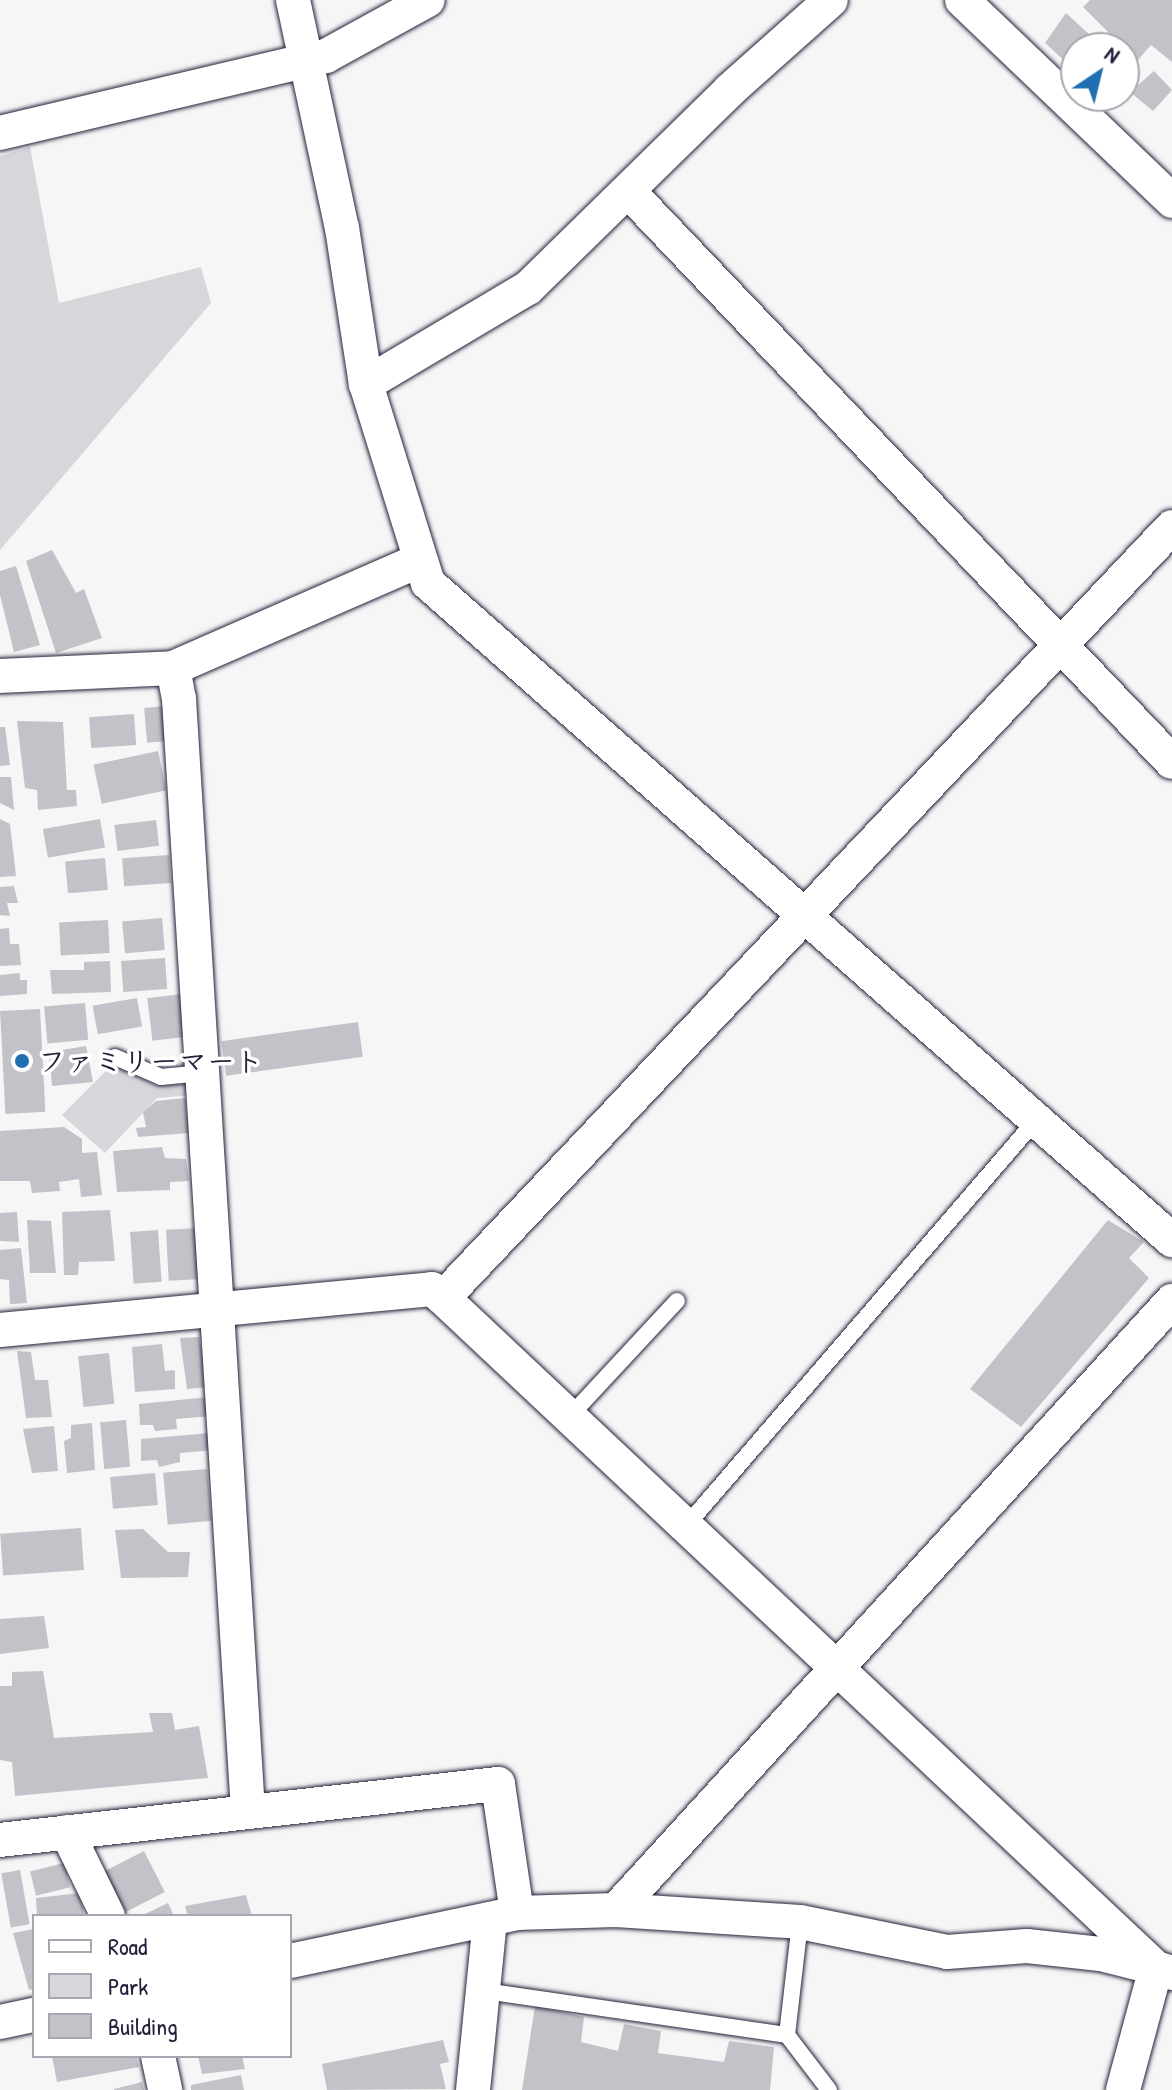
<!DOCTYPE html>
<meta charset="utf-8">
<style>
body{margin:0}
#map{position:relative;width:1172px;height:2090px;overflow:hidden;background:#f6f6f7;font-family:"Patrick Hand","Klee One",sans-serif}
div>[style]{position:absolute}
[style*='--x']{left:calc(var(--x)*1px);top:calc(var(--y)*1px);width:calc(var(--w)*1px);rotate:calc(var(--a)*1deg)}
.green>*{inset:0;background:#d7d7db}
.building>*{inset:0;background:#c2c2c9;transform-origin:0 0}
.roads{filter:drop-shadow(0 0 2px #22223b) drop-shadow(0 0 2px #22223b)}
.lane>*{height:16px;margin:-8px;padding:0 8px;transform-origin:8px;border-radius:8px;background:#fff}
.street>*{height:34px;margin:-17px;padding:0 17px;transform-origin:17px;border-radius:17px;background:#fff}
.dots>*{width:22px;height:22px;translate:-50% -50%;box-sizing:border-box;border:4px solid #fff;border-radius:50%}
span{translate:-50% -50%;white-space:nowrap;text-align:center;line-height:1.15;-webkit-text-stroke:7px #fff;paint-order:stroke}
.poi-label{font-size:28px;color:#22223b;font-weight:700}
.left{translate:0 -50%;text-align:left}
.legend{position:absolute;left:32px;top:1914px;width:260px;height:144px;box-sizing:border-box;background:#fff;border:2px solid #a7a7b1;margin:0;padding:10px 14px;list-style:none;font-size:24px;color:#22223b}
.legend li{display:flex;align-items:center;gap:16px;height:40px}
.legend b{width:40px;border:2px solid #a7a7b1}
.north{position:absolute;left:1060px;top:32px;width:80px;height:80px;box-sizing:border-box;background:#fff;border:2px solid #a7a7b1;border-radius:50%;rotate:35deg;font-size:22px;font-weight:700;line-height:32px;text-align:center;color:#22223b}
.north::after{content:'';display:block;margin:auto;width:28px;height:36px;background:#1f6fb2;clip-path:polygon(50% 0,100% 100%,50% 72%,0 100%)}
</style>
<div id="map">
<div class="green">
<div style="clip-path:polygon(30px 147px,59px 303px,201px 267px,211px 303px,0 550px,0 156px)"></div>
<div style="clip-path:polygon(113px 1064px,155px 1085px,194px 1084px,194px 1095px,157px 1098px,105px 1153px,62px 1115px)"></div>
</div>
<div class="building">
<div style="clip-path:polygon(1090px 0,1172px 0,1172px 62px,1151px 45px,1137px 61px,1083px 7px)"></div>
<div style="clip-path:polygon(1066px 13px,1091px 36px,1076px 48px,1069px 65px,1045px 43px)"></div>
<div style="clip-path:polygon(1154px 71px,1172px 90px,1153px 111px,1130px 92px)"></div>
<div style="clip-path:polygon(52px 550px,76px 593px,84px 589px,102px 638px,56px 653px,26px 561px)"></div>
<div style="clip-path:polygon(16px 566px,40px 645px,14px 652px,0 595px,0 571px)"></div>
<div style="left:167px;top:706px;width:35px;height:23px;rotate:85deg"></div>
<div style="left:134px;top:714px;width:31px;height:45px;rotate:86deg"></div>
<div style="clip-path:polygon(17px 721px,63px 722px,67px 790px,76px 790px,77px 806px,38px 810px,37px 790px,25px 788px)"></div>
<div style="clip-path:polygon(0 727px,5px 727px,10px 765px,0 766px)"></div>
<div style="left:158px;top:751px;width:40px;height:66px;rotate:78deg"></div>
<div style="clip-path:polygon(0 777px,11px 777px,14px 810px,0 803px)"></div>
<div style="clip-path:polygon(0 819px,10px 824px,16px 876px,0 877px)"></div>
<div style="left:100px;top:819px;width:29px;height:58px;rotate:80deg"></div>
<div style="left:156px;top:820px;width:26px;height:42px;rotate:83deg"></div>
<div style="left:169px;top:855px;width:28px;height:47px;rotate:86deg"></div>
<div style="left:105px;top:858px;width:32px;height:40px;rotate:85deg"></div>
<div style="clip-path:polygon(14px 886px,18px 903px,7px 903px,10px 916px,0 915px,0 887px)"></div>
<div style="left:162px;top:918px;width:32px;height:40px;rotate:85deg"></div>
<div style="left:108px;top:920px;width:33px;height:49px;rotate:87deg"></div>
<div style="clip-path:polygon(9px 928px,10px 944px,19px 944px,21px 965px,0 966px,0 929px)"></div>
<div style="left:165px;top:958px;width:31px;height:44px;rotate:86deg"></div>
<div style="clip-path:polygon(110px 961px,111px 992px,52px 994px,50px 970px,84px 970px,84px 962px)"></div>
<div style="clip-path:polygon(20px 973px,20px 980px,27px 980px,27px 994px,0 996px,0 975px)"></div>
<div style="left:181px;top:994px;width:43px;height:34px;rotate:83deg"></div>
<div style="left:137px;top:998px;width:29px;height:45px;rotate:80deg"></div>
<div style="left:85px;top:1003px;width:37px;height:41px;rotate:85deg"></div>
<div style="left:40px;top:1009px;width:103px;height:40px;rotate:87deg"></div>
<div style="left:358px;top:1022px;width:35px;height:138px;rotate:82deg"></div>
<div style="clip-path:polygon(86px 1046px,93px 1082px,52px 1086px,49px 1052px)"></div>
<div style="clip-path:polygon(185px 1098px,189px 1133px,138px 1137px,136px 1128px,146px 1127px,143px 1112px,156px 1101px)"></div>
<div style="clip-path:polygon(64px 1127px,82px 1139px,82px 1153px,97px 1152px,102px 1195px,81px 1197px,79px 1179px,59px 1182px,60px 1191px,32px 1193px,30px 1181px,0 1181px,0 1131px)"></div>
<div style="clip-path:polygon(162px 1147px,165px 1158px,186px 1159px,189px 1181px,170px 1182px,170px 1190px,117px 1192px,113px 1151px)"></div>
<div style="clip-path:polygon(110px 1210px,115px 1261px,79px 1262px,78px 1275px,64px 1275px,62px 1212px)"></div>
<div style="clip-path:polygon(17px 1212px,19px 1242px,0 1241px,0 1213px)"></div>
<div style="clip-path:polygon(27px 1220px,51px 1221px,56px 1273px,30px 1273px)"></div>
<div style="clip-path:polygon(1108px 1220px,1144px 1242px,1129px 1258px,1149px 1278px,1021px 1427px,970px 1389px)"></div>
<div style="left:199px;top:1228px;width:51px;height:33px;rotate:87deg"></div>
<div style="left:158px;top:1230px;width:52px;height:28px;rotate:86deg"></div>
<div style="clip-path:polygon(21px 1248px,27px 1303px,10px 1304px,9px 1280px,0 1279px,0 1250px)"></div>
<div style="clip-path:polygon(199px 1337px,208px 1387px,187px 1389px,180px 1338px)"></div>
<div style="clip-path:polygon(162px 1344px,165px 1371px,175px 1370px,175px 1389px,135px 1392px,132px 1347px)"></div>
<div style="clip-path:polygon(17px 1351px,31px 1352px,35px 1380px,48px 1380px,52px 1417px,26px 1418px)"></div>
<div style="left:109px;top:1353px;width:51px;height:31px;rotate:84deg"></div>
<div style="clip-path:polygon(209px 1397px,212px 1416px,176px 1419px,177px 1429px,155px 1431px,153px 1425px,140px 1425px,139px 1404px)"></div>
<div style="left:126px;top:1420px;width:47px;height:26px;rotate:85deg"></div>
<div style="clip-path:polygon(92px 1423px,95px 1470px,67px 1473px,64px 1441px,71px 1438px,71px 1425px)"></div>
<div style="clip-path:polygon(54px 1426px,58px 1471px,32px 1473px,23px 1429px)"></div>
<div style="clip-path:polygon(210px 1433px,214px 1450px,180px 1453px,180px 1462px,159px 1467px,157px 1460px,141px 1461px,141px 1439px)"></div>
<div style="left:207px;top:1469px;width:52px;height:44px;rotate:85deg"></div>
<div style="left:155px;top:1473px;width:32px;height:45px;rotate:85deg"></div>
<div style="left:81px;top:1528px;width:42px;height:81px;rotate:86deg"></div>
<div style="clip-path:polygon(143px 1529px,168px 1552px,190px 1552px,188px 1577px,121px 1578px,115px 1530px)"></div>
<div style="clip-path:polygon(44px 1616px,49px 1648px,0 1654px,0 1619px)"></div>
<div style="clip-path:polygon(43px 1671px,54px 1738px,153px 1732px,149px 1713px,172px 1713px,175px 1730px,199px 1726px,208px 1778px,15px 1796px,12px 1762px,0 1760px,0 1686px,12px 1686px,12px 1672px)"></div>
<div style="left:144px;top:1851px;width:46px;height:44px;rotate:63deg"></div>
<div style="left:64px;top:1863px;width:25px;height:35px;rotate:76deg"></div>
<div style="left:20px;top:1870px;width:55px;height:19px;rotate:80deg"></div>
<div style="clip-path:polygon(80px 1893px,84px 1916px,37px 1916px,36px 1898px)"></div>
<div style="clip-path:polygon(246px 1895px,252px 1916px,188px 1916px,185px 1906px)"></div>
<div style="clip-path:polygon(168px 1903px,174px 1916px,141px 1916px)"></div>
<div style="clip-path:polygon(34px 1929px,34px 1989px,29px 1990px,13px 1933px)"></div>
<div style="clip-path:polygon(535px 2006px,584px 2017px,581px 2042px,618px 2051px,624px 2024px,661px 2031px,658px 2053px,724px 2062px,729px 2041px,774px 2047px,770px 2090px,522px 2090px)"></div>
<div style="clip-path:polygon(443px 2040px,449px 2062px,440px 2064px,446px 2089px,327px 2090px,322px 2064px)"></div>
<div style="clip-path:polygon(52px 2056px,136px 2056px,139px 2067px,57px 2082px)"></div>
<div style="clip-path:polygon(198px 2056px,242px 2056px,245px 2069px,202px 2074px)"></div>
<div style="clip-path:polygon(241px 2075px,244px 2090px,191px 2090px,191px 2085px)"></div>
<div style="clip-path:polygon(142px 2082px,144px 2090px,114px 2090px,114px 2089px)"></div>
</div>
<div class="roads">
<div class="lane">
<div style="--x:115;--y:1057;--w:50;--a:23.5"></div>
<div style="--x:161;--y:1077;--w:42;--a:-5.4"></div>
<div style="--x:570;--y:1416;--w:157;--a:-47.1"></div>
<div style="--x:686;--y:1526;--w:537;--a:-49.23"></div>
<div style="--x:485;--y:1991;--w:305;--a:8.3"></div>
<div style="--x:787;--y:2035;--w:69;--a:52.6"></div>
<div style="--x:787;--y:2035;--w:114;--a:-83.4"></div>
</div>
<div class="street">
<div style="--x:293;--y:0;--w:233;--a:77.9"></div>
<div style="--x:342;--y:228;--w:158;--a:81.3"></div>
<div style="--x:366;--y:384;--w:208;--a:72.7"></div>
<div style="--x:428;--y:583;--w:993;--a:41.45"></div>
<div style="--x:962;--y:0;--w:291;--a:43.7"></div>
<div style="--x:0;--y:133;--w:335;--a:-13.3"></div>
<div style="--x:326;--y:56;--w:116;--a:-28.8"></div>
<div style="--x:629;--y:192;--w:787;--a:46.39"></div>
<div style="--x:366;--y:384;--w:188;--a:-30.7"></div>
<div style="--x:528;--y:288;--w:283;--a:-44.4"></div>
<div style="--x:730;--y:90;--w:135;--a:-41.7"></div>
<div style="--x:173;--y:668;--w:32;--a:79"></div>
<div style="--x:179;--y:699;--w:1113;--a:86.45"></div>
<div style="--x:0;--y:676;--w:173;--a:-2.6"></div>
<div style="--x:173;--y:668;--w:270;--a:-23.6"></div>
<div style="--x:443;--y:1298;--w:978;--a:43.22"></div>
<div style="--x:1156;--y:1968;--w:17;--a:17"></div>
<div style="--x:0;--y:1330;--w:434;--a:-5.4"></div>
<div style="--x:432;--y:1289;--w:14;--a:39"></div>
<div style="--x:443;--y:1298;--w:1061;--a:-46.6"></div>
<div style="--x:67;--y:1832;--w:93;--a:64"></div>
<div style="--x:0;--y:1840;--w:501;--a:-6.42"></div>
<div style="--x:498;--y:1784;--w:130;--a:81.6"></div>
<div style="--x:616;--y:1910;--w:825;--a:-47.6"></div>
<div style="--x:290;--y:1961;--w:232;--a:-11.9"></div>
<div style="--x:517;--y:1913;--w:99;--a:-1.7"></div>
<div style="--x:616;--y:1910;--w:184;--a:3.7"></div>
<div style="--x:800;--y:1922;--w:150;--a:11.5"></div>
<div style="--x:947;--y:1952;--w:80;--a:-4.3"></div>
<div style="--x:1027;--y:1946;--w:74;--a:6.2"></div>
<div style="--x:1101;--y:1954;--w:53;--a:14.3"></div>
<div style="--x:0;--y:2022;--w:35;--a:-12"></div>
<div style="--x:158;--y:2056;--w:35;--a:78"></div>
<div style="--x:473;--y:2090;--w:171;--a:-84.3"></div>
<div style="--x:1123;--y:2090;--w:126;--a:-74.9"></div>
</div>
</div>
<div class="dots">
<div style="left:22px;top:1061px;background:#1f6fb2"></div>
</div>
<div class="poi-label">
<span class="left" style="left:38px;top:1061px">ファミリーマート</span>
</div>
<ul class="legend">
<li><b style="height:10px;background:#fff"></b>Road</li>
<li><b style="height:22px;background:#d7d7db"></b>Park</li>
<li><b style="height:22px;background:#c2c2c9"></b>Building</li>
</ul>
<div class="north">N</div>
</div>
